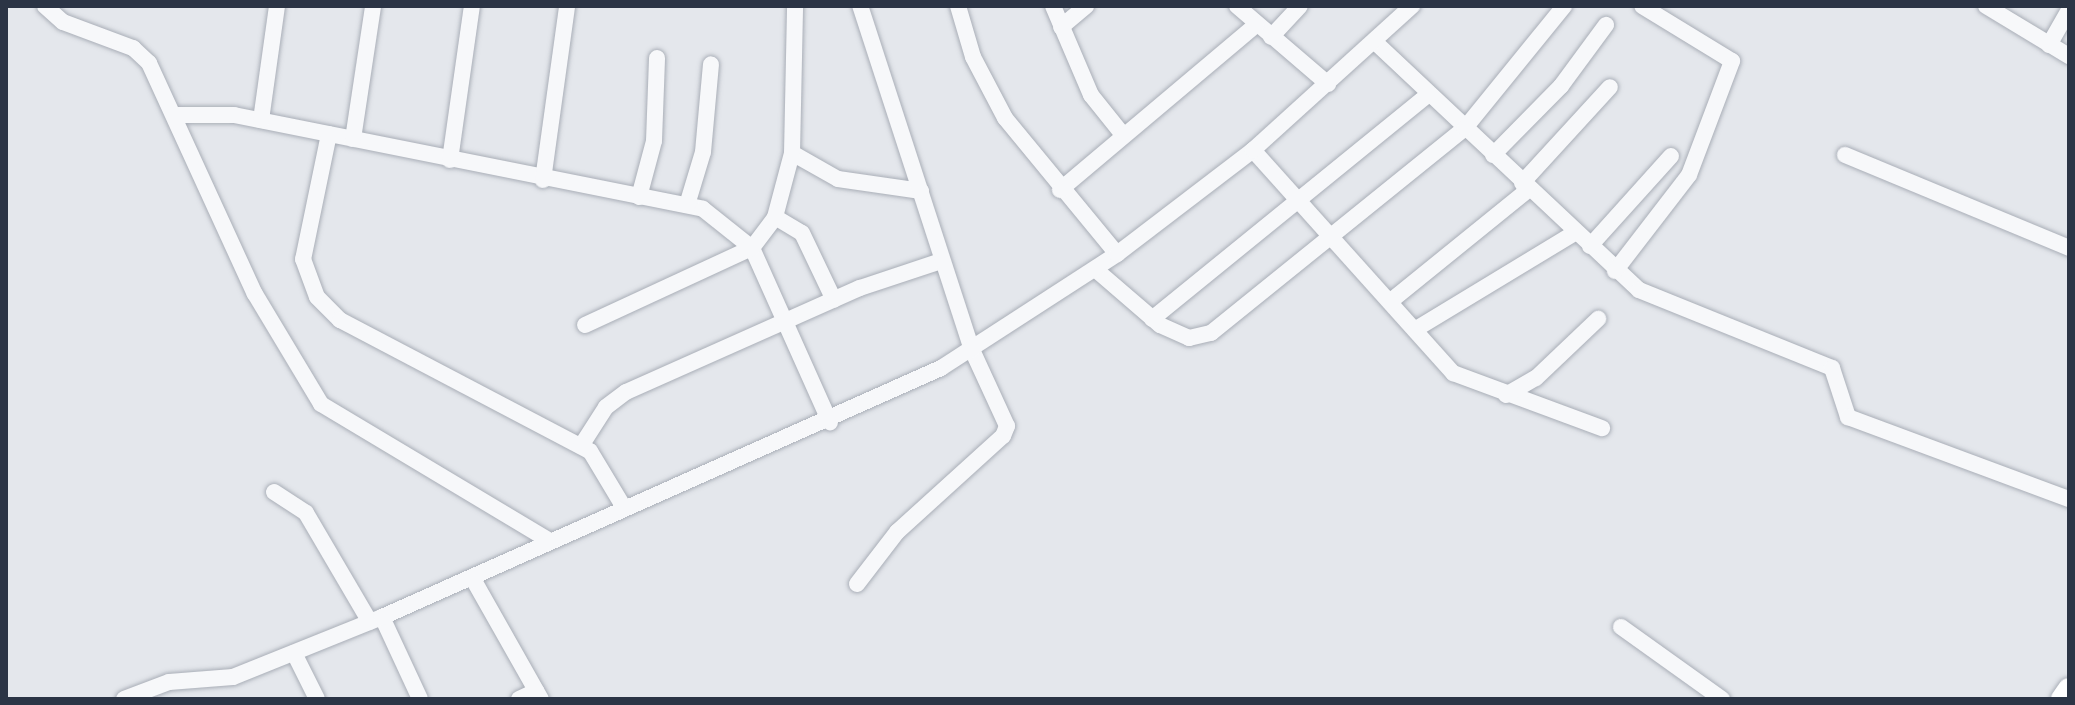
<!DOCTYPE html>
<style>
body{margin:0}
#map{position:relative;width:2075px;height:705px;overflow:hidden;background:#e4e7ec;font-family:"Source Sans 3",sans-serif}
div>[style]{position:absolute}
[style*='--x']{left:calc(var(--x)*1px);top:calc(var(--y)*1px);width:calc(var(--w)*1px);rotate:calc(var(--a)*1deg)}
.roads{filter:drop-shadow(0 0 2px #a9aeb7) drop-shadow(0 0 2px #a9aeb7)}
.street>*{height:16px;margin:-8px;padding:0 8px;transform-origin:8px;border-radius:8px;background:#f7f8fa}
.secondary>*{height:22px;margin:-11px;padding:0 11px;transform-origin:11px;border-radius:11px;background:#fff}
span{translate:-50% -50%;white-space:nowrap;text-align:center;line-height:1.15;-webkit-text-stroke:6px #f4f6f9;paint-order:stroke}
.frame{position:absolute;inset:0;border:8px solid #2b3445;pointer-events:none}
</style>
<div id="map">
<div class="roads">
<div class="street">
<div style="--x:45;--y:6;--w:24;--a:42"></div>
<div style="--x:63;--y:22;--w:75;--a:20.4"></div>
<div style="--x:133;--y:48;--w:22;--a:43"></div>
<div style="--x:149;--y:63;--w:254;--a:65.4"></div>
<div style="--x:255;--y:294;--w:128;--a:59"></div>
<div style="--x:321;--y:404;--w:267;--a:30.9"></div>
<div style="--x:958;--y:6;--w:53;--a:73.6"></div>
<div style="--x:973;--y:57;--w:69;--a:62.3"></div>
<div style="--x:1005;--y:118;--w:176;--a:50.5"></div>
<div style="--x:1053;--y:6;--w:97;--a:66.9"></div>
<div style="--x:1091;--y:95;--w:51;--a:51.3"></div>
<div style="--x:1237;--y:6;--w:120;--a:40.6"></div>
<div style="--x:1986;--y:6;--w:97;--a:31.1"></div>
<div style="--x:1061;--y:27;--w:33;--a:-40"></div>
<div style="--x:1271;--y:37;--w:42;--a:-46.9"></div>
<div style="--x:1375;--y:42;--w:362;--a:43.2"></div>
<div style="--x:1639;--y:290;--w:208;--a:22"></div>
<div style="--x:1832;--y:368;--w:52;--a:71.9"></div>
<div style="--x:1848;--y:417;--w:236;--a:20.4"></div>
<div style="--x:2049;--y:45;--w:40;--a:-60.3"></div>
<div style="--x:174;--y:115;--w:60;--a:0"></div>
<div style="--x:234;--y:115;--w:478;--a:11.3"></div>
<div style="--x:703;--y:209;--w:63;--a:38.5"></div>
<div style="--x:752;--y:248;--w:191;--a:65.9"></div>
<div style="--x:261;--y:120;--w:115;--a:-82"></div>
<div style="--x:329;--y:134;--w:128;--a:101.7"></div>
<div style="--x:303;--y:259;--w:40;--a:69.8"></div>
<div style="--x:317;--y:297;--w:33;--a:45"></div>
<div style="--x:340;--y:320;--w:282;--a:27.7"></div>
<div style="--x:590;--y:451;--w:64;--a:59"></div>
<div style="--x:353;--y:139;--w:134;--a:-81.4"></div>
<div style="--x:1253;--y:150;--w:300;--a:48.1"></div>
<div style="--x:1453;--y:373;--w:159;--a:20.3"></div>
<div style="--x:792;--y:153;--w:53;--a:29.5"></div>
<div style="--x:838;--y:179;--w:84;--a:8.2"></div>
<div style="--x:1493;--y:155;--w:97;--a:-45.4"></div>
<div style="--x:1561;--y:86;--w:76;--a:-53.6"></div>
<div style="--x:1845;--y:155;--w:243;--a:22.5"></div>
<div style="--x:450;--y:160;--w:156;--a:-81.9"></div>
<div style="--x:543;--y:180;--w:176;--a:-82.1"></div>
<div style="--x:1522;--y:183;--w:130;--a:-47.5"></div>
<div style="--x:1060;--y:190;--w:256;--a:-40.1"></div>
<div style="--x:639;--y:197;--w:58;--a:-75"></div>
<div style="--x:654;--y:141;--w:83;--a:-87.9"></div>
<div style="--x:687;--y:205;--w:55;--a:-73.2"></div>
<div style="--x:703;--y:152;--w:88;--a:-84.8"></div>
<div style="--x:775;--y:217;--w:31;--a:31"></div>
<div style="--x:802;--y:233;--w:74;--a:64.5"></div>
<div style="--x:1590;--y:246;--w:121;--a:-48"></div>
<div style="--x:1095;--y:269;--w:86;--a:40.7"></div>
<div style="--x:1160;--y:325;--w:32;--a:24"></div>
<div style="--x:1189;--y:338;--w:23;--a:-13"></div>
<div style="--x:1211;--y:333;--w:326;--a:-38.9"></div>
<div style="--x:1465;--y:128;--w:157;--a:-50.9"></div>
<div style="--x:1615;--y:271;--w:121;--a:-52.4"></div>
<div style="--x:1689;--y:175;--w:122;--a:-69.3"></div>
<div style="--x:1732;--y:61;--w:105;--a:-148.6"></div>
<div style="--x:1392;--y:300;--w:176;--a:-39"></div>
<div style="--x:1152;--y:319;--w:357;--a:-39.1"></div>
<div style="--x:585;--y:325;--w:184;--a:-24.8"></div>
<div style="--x:752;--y:248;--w:39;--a:-53"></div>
<div style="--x:775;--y:217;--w:66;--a:-75.1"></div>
<div style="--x:792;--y:153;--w:147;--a:-88.8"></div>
<div style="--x:1416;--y:329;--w:187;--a:-31.2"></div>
<div style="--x:1506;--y:395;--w:34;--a:-30"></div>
<div style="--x:1536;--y:378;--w:86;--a:-43.6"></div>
<div style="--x:581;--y:446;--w:46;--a:-57.3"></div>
<div style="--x:606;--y:407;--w:25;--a:-37"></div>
<div style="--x:626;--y:392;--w:256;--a:-24"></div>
<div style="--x:860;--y:288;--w:85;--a:-18.4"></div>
<div style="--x:274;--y:492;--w:38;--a:33"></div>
<div style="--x:306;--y:513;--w:126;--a:59.6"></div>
<div style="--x:473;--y:579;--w:138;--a:60.5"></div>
<div style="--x:857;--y:584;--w:66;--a:-52.4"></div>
<div style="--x:897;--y:532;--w:143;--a:-42.2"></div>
<div style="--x:1003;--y:436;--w:11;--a:-68"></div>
<div style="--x:1007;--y:426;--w:84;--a:-114.7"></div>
<div style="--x:972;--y:350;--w:362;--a:-108"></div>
<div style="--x:382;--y:617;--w:90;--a:65.1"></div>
<div style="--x:1621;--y:627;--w:124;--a:35.5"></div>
<div style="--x:294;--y:653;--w:51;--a:63.4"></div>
<div style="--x:124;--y:699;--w:48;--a:-20.7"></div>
<div style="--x:169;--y:682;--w:64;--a:-4.5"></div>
<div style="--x:233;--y:677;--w:161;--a:-21.9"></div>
<div style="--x:382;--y:617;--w:612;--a:-24.01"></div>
<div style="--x:941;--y:368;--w:210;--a:-32.9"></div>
<div style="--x:1117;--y:254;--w:171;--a:-37.4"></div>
<div style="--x:1253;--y:150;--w:215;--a:-42.2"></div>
<div style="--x:519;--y:699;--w:19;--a:-25"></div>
</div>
<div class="secondary">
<div style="--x:2062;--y:699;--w:12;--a:-55"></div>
</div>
</div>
<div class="frame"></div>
</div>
